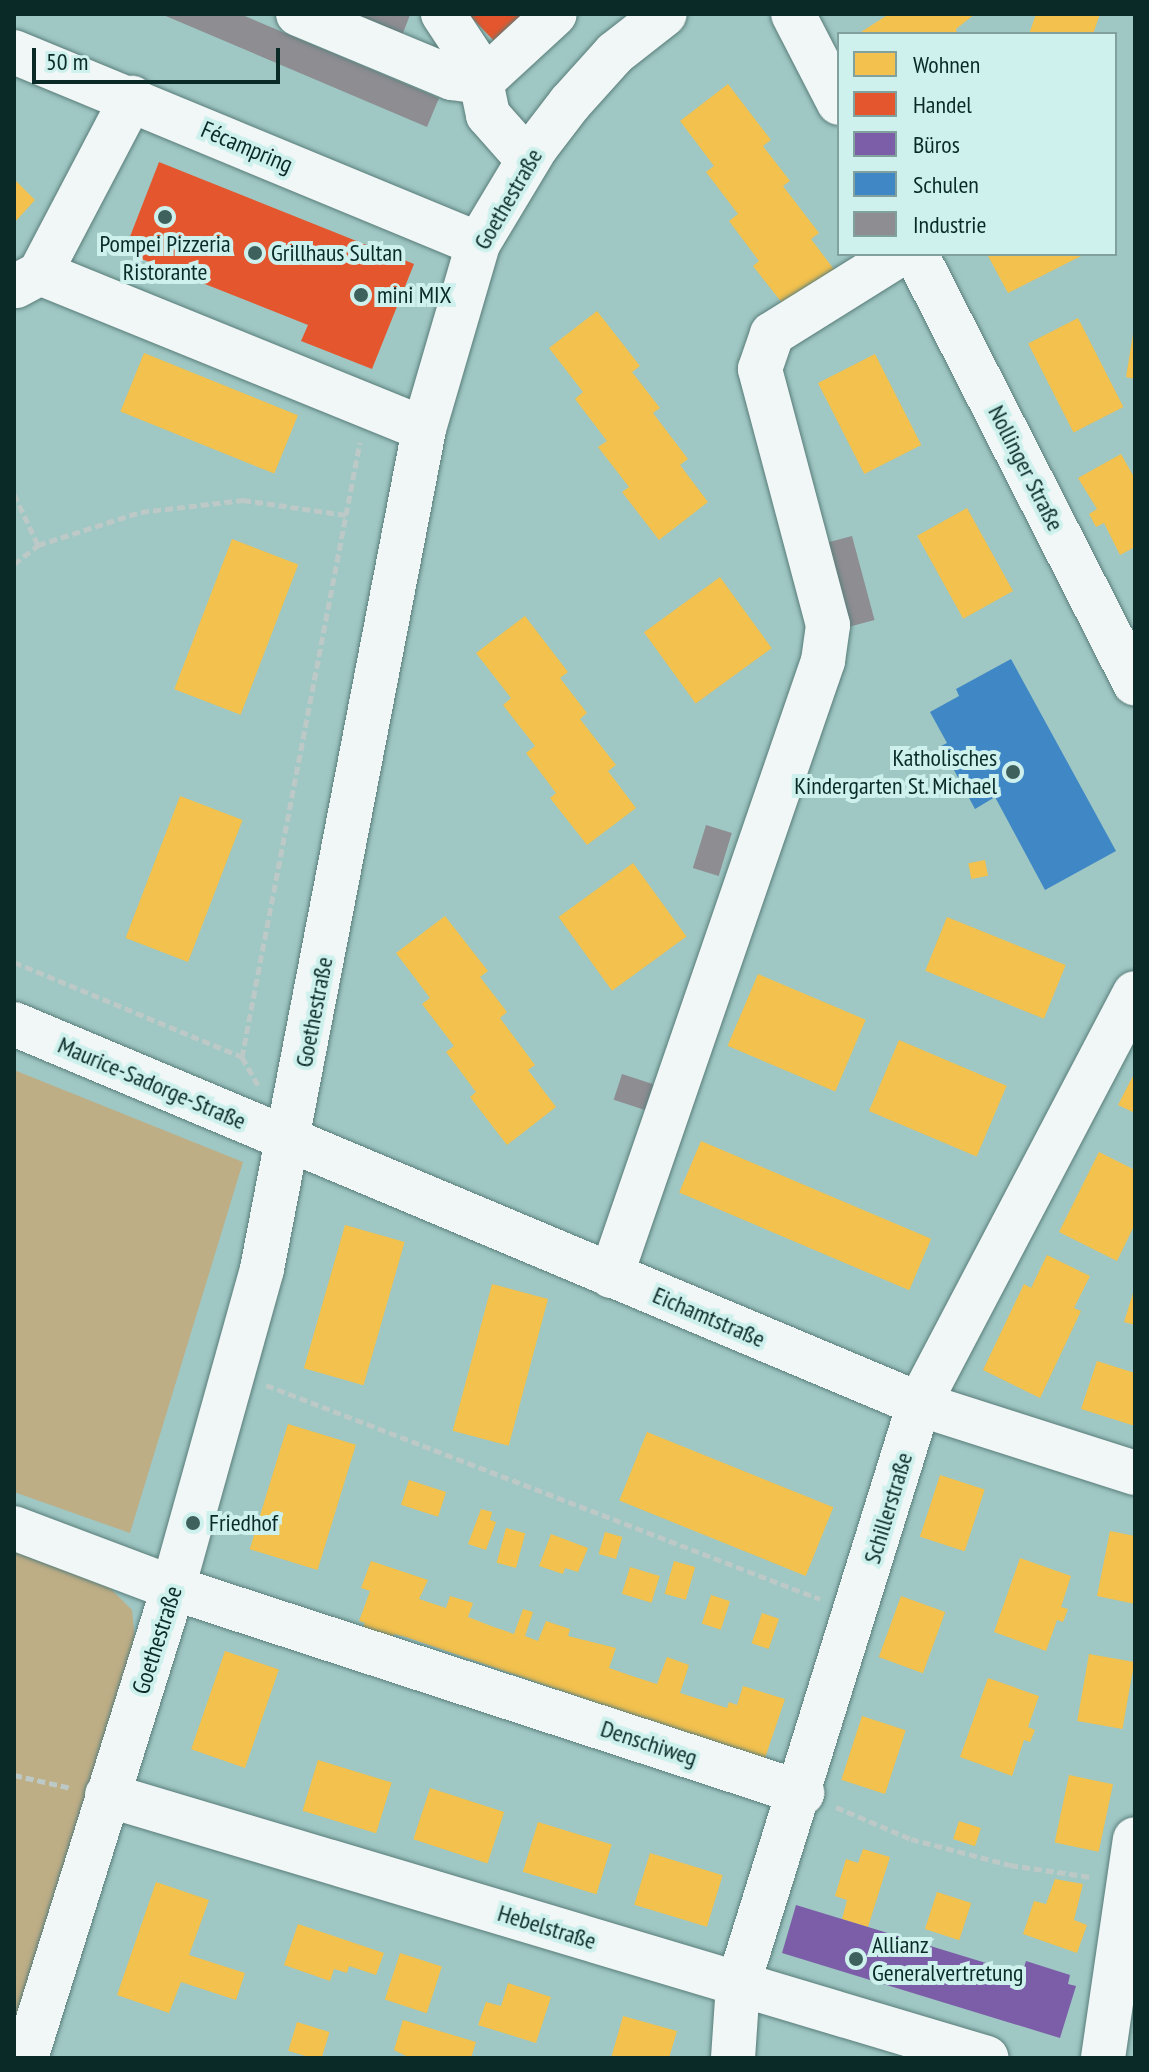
<!DOCTYPE html>
<meta charset="utf-8">
<style>
body{margin:0}
#map{position:relative;width:1149px;height:2072px;overflow:hidden;background:#9fc7c3;font-family:"PT Sans Narrow",sans-serif}
div>[style]{position:absolute}
[style*='--x']{left:calc(var(--x)*1px);top:calc(var(--y)*1px);width:calc(var(--w)*1px);rotate:calc(var(--a)*1deg)}
.green>*{inset:0;background:#beae86}
.homes>*{inset:0;background:#f2c14e;transform-origin:0 0}
.shops>*{inset:0;background:#e4572e}
.offices>*{inset:0;background:#7b5ea7}
.schools>*{inset:0;background:#3f88c5}
.industry>*{inset:0;background:#8d8d92;transform-origin:0 0}
.path>*{height:5px;margin-top:-2.5px;transform-origin:0;background:repeating-linear-gradient(90deg,#bcc9c7 0 8px,transparent 0 12px)}
.roads{filter:drop-shadow(0 0 2px #597d7a) drop-shadow(0 0 2px #597d7a)}
.minor>*{height:44px;margin:-22px;padding:0 22px;transform-origin:22px;border-radius:22px;background:#f1f7f6}
.major>*{height:44px;margin:-22px;padding:0 22px;transform-origin:22px;border-radius:22px;background:#f1f7f6}
.dots>*{width:22px;height:22px;translate:-50% -50%;box-sizing:border-box;border:4px solid #cef1ed;border-radius:50%}
span{translate:-50% -50%;white-space:nowrap;text-align:center;line-height:1.15;-webkit-text-stroke:8px #cef1ed;paint-order:stroke}
.street-label{font-size:24px;color:#0a2a28}
.poi-label{font-size:24px;color:#0a2a28}
.left{translate:0 -50%;text-align:left}
.right{translate:-100% -50%;text-align:right}
.frame{position:absolute;inset:0;border:16px solid #0a2a28;pointer-events:none}
.legend{position:absolute;left:837px;top:32px;width:280px;height:224px;box-sizing:border-box;background:#cef1ed;border:2px solid #80a19e;margin:0;padding:10px 14px;list-style:none;font-size:24px;color:#0a2a28}
.legend li{display:flex;align-items:center;gap:16px;height:40px}
.legend b{width:40px;border:2px solid #80a19e}
.scale{position:absolute;left:32px;top:48px;width:248px;height:36px;box-sizing:border-box;border:4px solid #0a2a28;border-top:0;padding-left:10px;font-size:24px;line-height:28px;white-space:nowrap;color:#0a2a28;-webkit-text-stroke:6px #cef1ed;paint-order:stroke}
</style>
<div id="map">
<div class="green">
<div style="clip-path:polygon(14px 1070px,243px 1162px,130px 1533px,14px 1492px)"></div>
<div style="clip-path:polygon(14px 1550px,110px 1588px,132px 1610px,135px 1640px,14px 2037px)"></div>
</div>
<div class="homes">
<div style="clip-path:polygon(889px 14px,975px 14px,956px 29px,957px 34px,858px 34px)"></div>
<div style="clip-path:polygon(1036px 14px,1100px 14px,1093px 34px,1029px 34px)"></div>
<div style="clip-path:polygon(728px 84px,771px 140px,763px 146px,790px 181px,783px 186px,819px 233px,811px 239px,839px 276px,790px 313px,753px 266px,759px 261px,729px 221px,738px 214px,706px 172px,714px 166px,680px 121px)"></div>
<div style="clip-path:polygon(14px 179px,35px 200px,14px 223px)"></div>
<div style="clip-path:polygon(987px 254px,1085px 254px,1008px 293px)"></div>
<div style="clip-path:polygon(597px 311px,640px 366px,632px 372px,660px 408px,653px 413px,688px 459px,680px 465px,708px 502px,659px 540px,622px 492px,629px 487px,598px 447px,607px 441px,575px 399px,583px 392px,549px 348px)"></div>
<div style="left:1078px;top:318px;width:100px;height:56px;rotate:63deg"></div>
<div style="clip-path:polygon(1133px 334px,1135px 334px,1135px 379px,1126px 377px)"></div>
<div style="left:144px;top:353px;width:166px;height:63px;rotate:22deg"></div>
<div style="left:875px;top:354px;width:102px;height:64px;rotate:63deg"></div>
<div style="clip-path:polygon(1121px 454px,1135px 479px,1135px 547px,1120px 555px,1104px 523px,1096px 527px,1089px 514px,1097px 509px,1078px 478px)"></div>
<div style="left:967px;top:508px;width:95px;height:57px;rotate:61deg"></div>
<div style="left:232px;top:539px;width:71px;height:161px;rotate:21deg"></div>
<div style="left:720px;top:577px;width:88px;height:94px;rotate:54deg"></div>
<div style="clip-path:polygon(525px 616px,568px 672px,560px 678px,587px 713px,580px 719px,616px 765px,608px 771px,636px 808px,587px 845px,550px 798px,556px 793px,526px 753px,535px 746px,503px 705px,511px 698px,476px 653px)"></div>
<div style="left:180px;top:796px;width:67px;height:152px;rotate:21deg"></div>
<div style="left:985px;top:860px;width:16px;height:17px;rotate:79deg"></div>
<div style="left:633px;top:863px;width:91px;height:92px;rotate:54deg"></div>
<div style="clip-path:polygon(445px 916px,488px 971px,480px 977px,507px 1012px,500px 1018px,535px 1065px,528px 1070px,556px 1107px,507px 1145px,470px 1097px,476px 1092px,446px 1052px,454px 1046px,422px 1004px,430px 998px,396px 953px)"></div>
<div style="left:947px;top:917px;width:128px;height:58px;rotate:22deg"></div>
<div style="left:758px;top:974px;width:117px;height:78px;rotate:23deg"></div>
<div style="left:899px;top:1040px;width:117px;height:77px;rotate:23deg"></div>
<div style="clip-path:polygon(1135px 1072px,1135px 1113px,1118px 1105px)"></div>
<div style="left:701px;top:1141px;width:250px;height:56px;rotate:23deg"></div>
<div style="clip-path:polygon(1099px 1152px,1135px 1170px,1135px 1224px,1117px 1261px,1059px 1232px)"></div>
<div style="left:345px;top:1225px;width:62px;height:149px;rotate:16deg"></div>
<div style="clip-path:polygon(1047px 1255px,1090px 1276px,1074px 1308px,1081px 1311px,1040px 1398px,983px 1370px,1024px 1284px,1031px 1288px)"></div>
<div style="left:492px;top:1284px;width:58px;height:152px;rotate:15deg"></div>
<div style="clip-path:polygon(1133px 1293px,1135px 1294px,1135px 1325px,1124px 1322px)"></div>
<div style="clip-path:polygon(1097px 1361px,1135px 1373px,1135px 1426px,1081px 1409px)"></div>
<div style="left:288px;top:1424px;width:71px;height:131px;rotate:17deg"></div>
<div style="left:647px;top:1432px;width:201px;height:74px;rotate:22deg"></div>
<div style="left:940px;top:1475px;width:47px;height:65px;rotate:18deg"></div>
<div style="left:409px;top:1480px;width:39px;height:26px;rotate:18deg"></div>
<div style="clip-path:polygon(481px 1509px,492px 1512px,490px 1520px,496px 1522px,486px 1550px,468px 1544px)"></div>
<div style="left:506px;top:1528px;width:20px;height:36px;rotate:15deg"></div>
<div style="clip-path:polygon(1110px 1531px,1135px 1536px,1135px 1604px,1097px 1596px)"></div>
<div style="left:605px;top:1532px;width:18px;height:23px;rotate:16deg"></div>
<div style="clip-path:polygon(551px 1534px,588px 1548px,578px 1572px,565px 1568px,563px 1574px,539px 1566px)"></div>
<div style="clip-path:polygon(1020px 1558px,1071px 1576px,1061px 1607px,1068px 1609px,1063px 1622px,1057px 1620px,1046px 1651px,994px 1632px)"></div>
<div style="clip-path:polygon(371px 1561px,428px 1580px,419px 1599px,446px 1608px,450px 1596px,473px 1603px,468px 1617px,491px 1626px,514px 1634px,523px 1609px,533px 1612px,525px 1636px,538px 1641px,546px 1621px,570px 1629px,568px 1636px,616px 1648px,609px 1668px,632px 1676px,657px 1684px,667px 1657px,689px 1665px,680px 1693px,727px 1708px,729px 1702px,737px 1705px,743px 1686px,785px 1699px,764px 1761px,406px 1637px,394px 1634px,392px 1639px,362px 1629px,365px 1623px,359px 1621px,370px 1591px,361px 1588px)"></div>
<div style="left:674px;top:1561px;width:22px;height:34px;rotate:16deg"></div>
<div style="left:630px;top:1567px;width:31px;height:28px;rotate:17deg"></div>
<div style="left:711px;top:1595px;width:20px;height:30px;rotate:18deg"></div>
<div style="left:901px;top:1596px;width:47px;height:65px;rotate:20deg"></div>
<div style="left:762px;top:1613px;width:18px;height:32px;rotate:19deg"></div>
<div style="left:225px;top:1651px;width:57px;height:104px;rotate:19deg"></div>
<div style="left:1089px;top:1654px;width:46px;height:68px;rotate:10deg"></div>
<div style="clip-path:polygon(988px 1678px,1039px 1696px,1028px 1727px,1035px 1730px,1030px 1742px,1024px 1740px,1012px 1776px,960px 1757px)"></div>
<div style="left:862px;top:1716px;width:46px;height:67px;rotate:18deg"></div>
<div style="left:318px;top:1760px;width:77px;height:53px;rotate:17deg"></div>
<div style="left:1069px;top:1775px;width:45px;height:69px;rotate:12deg"></div>
<div style="left:430px;top:1788px;width:78px;height:54px;rotate:18deg"></div>
<div style="left:959px;top:1821px;width:23px;height:19px;rotate:18deg"></div>
<div style="left:538px;top:1822px;width:77px;height:52px;rotate:17deg"></div>
<div style="clip-path:polygon(863px 1849px,890px 1857px,868px 1927px,842px 1919px,847px 1900px,835px 1896px,846px 1859px,858px 1863px)"></div>
<div style="left:650px;top:1853px;width:76px;height:54px;rotate:17deg"></div>
<div style="clip-path:polygon(1055px 1879px,1083px 1884px,1074px 1920px,1087px 1925px,1077px 1953px,1023px 1934px,1034px 1901px,1046px 1904px)"></div>
<div style="clip-path:polygon(156px 1882px,209px 1900px,189px 1955px,245px 1973px,236px 2000px,181px 1982px,169px 2013px,117px 1995px)"></div>
<div style="left:937px;top:1892px;width:36px;height:39px;rotate:18deg"></div>
<div style="clip-path:polygon(298px 1924px,384px 1953px,376px 1975px,349px 1966px,347px 1973px,334px 1969px,330px 1981px,284px 1965px)"></div>
<div style="left:400px;top:1953px;width:44px;height:49px;rotate:18deg"></div>
<div style="clip-path:polygon(508px 1983px,551px 1997px,536px 2043px,478px 2025px,486px 2002px,501px 2006px)"></div>
<div style="clip-path:polygon(623px 2016px,677px 2031px,669px 2058px,611px 2058px)"></div>
<div style="clip-path:polygon(403px 2020px,476px 2042px,471px 2058px,410px 2058px,394px 2050px)"></div>
<div style="left:297px;top:2022px;width:34px;height:30px;rotate:17deg"></div>
</div>
<div class="shops">
<div style="clip-path:polygon(468px 14px,535px 14px,499px 46px)"></div>
<div style="clip-path:polygon(159px 162px,414px 264px,372px 369px,301px 341px,308px 325px,124px 252px)"></div>
</div>
<div class="offices">
<div style="clip-path:polygon(796px 1905px,1022px 1974px,1026px 1961px,1070px 1975px,1068px 1984px,1076px 1986px,1060px 2038px,782px 1953px)"></div>
</div>
<div class="schools">
<div style="clip-path:polygon(1011px 659px,1116px 851px,1045px 890px,995px 797px,975px 809px,941px 746px,947px 743px,930px 712px,959px 696px,956px 689px)"></div>
</div>
<div class="industry">
<div style="clip-path:polygon(161px 14px,240px 14px,439px 98px,427px 127px)"></div>
<div style="clip-path:polygon(330px 14px,408px 14px,410px 15px,399px 43px)"></div>
<div style="left:852px;top:536px;width:87px;height:31px;rotate:75deg"></div>
<div style="left:706px;top:825px;width:27px;height:45px;rotate:17deg"></div>
<div style="left:622px;top:1074px;width:33px;height:27px;rotate:18deg"></div>
</div>
<div class="path">
<div style="--x:14;--y:494;--w:56;--a:64.8"></div>
<div style="--x:14;--y:564;--w:31;--a:-38"></div>
<div style="--x:38;--y:545;--w:108;--a:-17.8"></div>
<div style="--x:141;--y:512;--w:103;--a:-6.7"></div>
<div style="--x:243;--y:500;--w:104;--a:8.3"></div>
<div style="--x:14;--y:962;--w:247;--a:22.6"></div>
<div style="--x:258;--y:1085;--w:32;--a:-120"></div>
<div style="--x:242;--y:1057;--w:626;--a:-79.14"></div>
<div style="--x:266;--y:1385;--w:594;--a:21.12"></div>
<div style="--x:14;--y:1775;--w:58;--a:12.8"></div>
<div style="--x:836;--y:1807;--w:82;--a:23.1"></div>
<div style="--x:911;--y:1839;--w:102;--a:14.7"></div>
<div style="--x:1010;--y:1865;--w:82;--a:8.4"></div>
</div>
<div class="roads">
<div class="minor">
<div style="--x:298;--y:14;--w:167;--a:22.6"></div>
<div style="--x:452;--y:78;--w:29;--a:8"></div>
<div style="--x:481;--y:82;--w:100;--a:-42.6"></div>
<div style="--x:443;--y:14;--w:64;--a:56.6"></div>
<div style="--x:478;--y:67;--w:49;--a:78.2"></div>
<div style="--x:488;--y:115;--w:60;--a:48.4"></div>
<div style="--x:14;--y:52;--w:502;--a:22.48"></div>
<div style="--x:40;--y:273;--w:414;--a:22.1"></div>
<div style="--x:16;--y:286;--w:27;--a:-28"></div>
<div style="--x:40;--y:273;--w:198;--a:-62.3"></div>
<div style="--x:14;--y:1024;--w:982;--a:22.78"></div>
<div style="--x:919;--y:1404;--w:227;--a:17.7"></div>
<div style="--x:611;--y:1276;--w:651;--a:-70.98"></div>
<div style="--x:823;--y:661;--w:36;--a:-82"></div>
<div style="--x:828;--y:625;--w:265;--a:-104.9"></div>
<div style="--x:760;--y:369;--w:37;--a:-71"></div>
<div style="--x:772;--y:334;--w:151;--a:-32"></div>
<div style="--x:14;--y:1528;--w:170;--a:20.7"></div>
<div style="--x:173;--y:1588;--w:662;--a:18.05"></div>
<div style="--x:107;--y:1795;--w:918;--a:16.64"></div>
<div style="--x:26;--y:2058;--w:492;--a:-72.6"></div>
<div style="--x:173;--y:1588;--w:331;--a:-74.4"></div>
<div style="--x:262;--y:1269;--w:855;--a:-79.08"></div>
<div style="--x:424;--y:429;--w:193;--a:-73.7"></div>
<div style="--x:478;--y:244;--w:114;--a:-59"></div>
<div style="--x:537;--y:146;--w:54;--a:-52.5"></div>
<div style="--x:570;--y:103;--w:67;--a:-48"></div>
<div style="--x:615;--y:53;--w:63;--a:-38"></div>
<div style="--x:733;--y:2058;--w:73;--a:-86.1"></div>
<div style="--x:738;--y:1985;--w:609;--a:-72.7"></div>
<div style="--x:919;--y:1404;--w:464;--a:-62.3"></div>
<div style="--x:1103;--y:2058;--w:221;--a:-81.7"></div>
</div>
<div class="major">
<div style="--x:793;--y:14;--w:100;--a:62.7"></div>
<div style="--x:916;--y:254;--w:482;--a:63"></div>
</div>
</div>
<div class="dots">
<div style="left:165px;top:217px;background:#3e615e"></div>
<div style="left:255px;top:253px;background:#3e615e"></div>
<div style="left:361px;top:295px;background:#3e615e"></div>
<div style="left:1013px;top:772px;background:#3e615e"></div>
<div style="left:193px;top:1523px;background:#3e615e"></div>
<div style="left:856px;top:1959px;background:#3e615e"></div>
</div>
<div class="street-label">
<span style="left:247px;top:147px;rotate:23deg">Fécampring</span>
<span style="left:508px;top:199px;rotate:-60deg">Goethestraße</span>
<span style="left:1026px;top:468px;rotate:63deg">Nollinger Straße</span>
<span style="left:314px;top:1012px;rotate:-79deg">Goethestraße</span>
<span style="left:152px;top:1083px;rotate:23deg">Maurice-Sadorge-Straße</span>
<span style="left:709px;top:1317px;rotate:23deg">Eichamtstraße</span>
<span style="left:888px;top:1508px;rotate:-73deg">Schillerstraße</span>
<span style="left:157px;top:1640px;rotate:-72deg">Goethestraße</span>
<span style="left:649px;top:1743px;rotate:18deg">Denschiweg</span>
<span style="left:547px;top:1927px;rotate:17deg">Hebelstraße</span>
</div>
<div class="poi-label">
<span style="left:165px;top:258px">Pompei Pizzeria<br>Ristorante</span>
<span class="left" style="left:271px;top:253px">Grillhaus Sultan</span>
<span class="left" style="left:377px;top:295px">mini MIX</span>
<span class="right" style="left:997px;top:772px">Katholisches<br>Kindergarten St. Michael</span>
<span class="left" style="left:209px;top:1523px">Friedhof</span>
<span class="left" style="left:872px;top:1959px">Allianz<br>Generalvertretung</span>
</div>
<div class="frame"></div>
<ul class="legend">
<li><b style="height:22px;background:#f2c14e"></b>Wohnen</li>
<li><b style="height:22px;background:#e4572e"></b>Handel</li>
<li><b style="height:22px;background:#7b5ea7"></b>Büros</li>
<li><b style="height:22px;background:#3f88c5"></b>Schulen</li>
<li><b style="height:22px;background:#8d8d92"></b>Industrie</li>
</ul>
<div class="scale">50 m</div>
</div>
